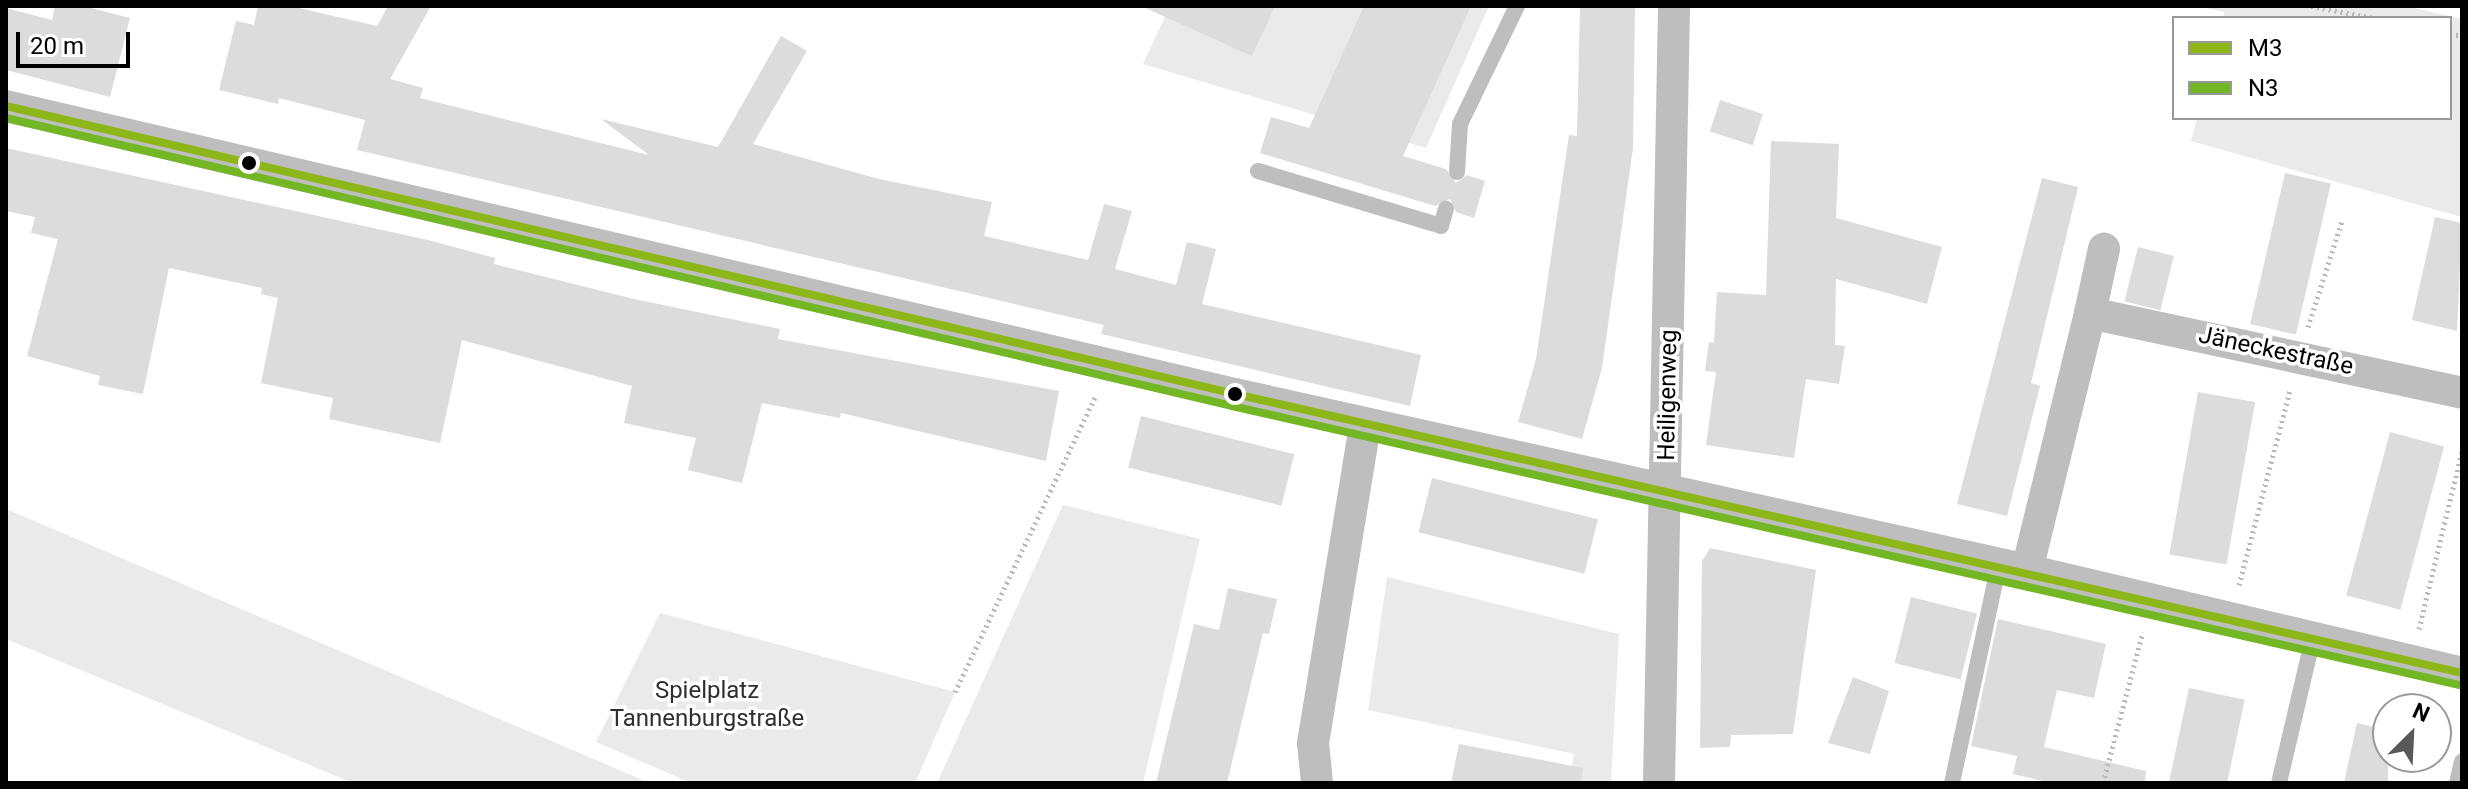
<!DOCTYPE html>
<meta charset="utf-8">
<style>
body{margin:0}
#map{position:relative;width:2468px;height:789px;overflow:hidden;background:#fff;font-family:Roboto,sans-serif}
div>[style]{position:absolute}
[style*='--x']{left:calc(var(--x)*1px);top:calc(var(--y)*1px);width:calc(var(--w)*1px);rotate:calc(var(--a)*1deg)}
.green>*{inset:0;background:#eaeaea}
.building>*{inset:0;background:#dcdcdc;transform-origin:0 0}
.path>*{height:5px;margin-top:-2.5px;transform-origin:0;background:repeating-linear-gradient(90deg,#b8b8b8 0 2px,transparent 0 6px)}
.service>*{height:16px;margin:-8px;padding:0 8px;transform-origin:8px;border-radius:8px;background:#bebebe}
.minor>*{height:32px;margin:-16px;padding:0 16px;transform-origin:16px;border-radius:16px;background:#bebebe}
.bus-1>*{height:8px;margin:-4px;padding:0 4px;transform-origin:4px;border-radius:4px;background:#8db718}
.bus-2>*{height:8px;margin:-4px;padding:0 4px;transform-origin:4px;border-radius:4px;background:#73b824}
.dots>*{width:22px;height:22px;translate:-50% -50%;box-sizing:border-box;border:4px solid #fff;border-radius:50%}
span{translate:-50% -50%;white-space:nowrap;text-align:center;line-height:1.15;-webkit-text-stroke:7px #fff;paint-order:stroke}
.street-label{font-size:24px;color:#000}
.park-label{font-size:24px;color:#2f2f2f}
.frame{position:absolute;inset:0;border:8px solid #000;pointer-events:none}
.legend{position:absolute;left:2172px;top:16px;width:280px;height:104px;box-sizing:border-box;background:#fff;border:2px solid #999;margin:0;padding:10px 14px;list-style:none;font-size:24px;color:#000}
.legend li{display:flex;align-items:center;gap:16px;height:40px}
.legend b{width:40px;border:2px solid #999}
.north{position:absolute;left:2372px;top:693px;width:80px;height:80px;box-sizing:border-box;background:#fff;border:2px solid #999;border-radius:50%;rotate:24deg;font-size:22px;font-weight:700;line-height:32px;text-align:center;color:#000}
.north::after{content:'';display:block;margin:auto;width:28px;height:36px;background:#595959;clip-path:polygon(50% 0,100% 100%,50% 72%,0 100%)}
.scale{position:absolute;left:16px;top:32px;width:114px;height:36px;box-sizing:border-box;border:4px solid #000;border-top:0;padding-left:10px;font-size:24px;line-height:28px;white-space:nowrap;color:#000;-webkit-text-stroke:6px #fff;paint-order:stroke}
</style>
<div id="map">
<div class="green">
<div style="clip-path:polygon(1170px 6px,1489px 6px,1426px 148px,1143px 64px)"></div>
<div style="clip-path:polygon(2195px 6px,2405px 6px,2462px 19px,2462px 217px,2191px 141px,2197px 118px,2450px 118px,2450px 18px,2223px 18px,2224px 12px)"></div>
<div style="clip-path:polygon(1063px 505px,1200px 539px,1143px 783px,937px 783px)"></div>
<div style="clip-path:polygon(6px 509px,650px 783px,353px 783px,6px 639px)"></div>
<div style="clip-path:polygon(1387px 577px,1619px 634px,1611px 783px,1569px 783px,1574px 754px,1368px 710px)"></div>
<div style="clip-path:polygon(660px 613px,955px 692px,915px 783px,691px 783px,596px 742px)"></div>
</div>
<div class="building">
<div style="clip-path:polygon(55px 6px,83px 6px,130px 18px,110px 97px,6px 70px,6px 8px,52px 20px)"></div>
<div style="clip-path:polygon(258px 6px,290px 6px,377px 26px,388px 6px,431px 6px,390px 79px,423px 88px,420px 98px,649px 155px,601px 119px,718px 147px,781px 36px,807px 51px,753px 144px,879px 179px,992px 202px,984px 236px,1088px 260px,1104px 204px,1132px 211px,1115px 269px,1176px 285px,1187px 242px,1216px 249px,1202px 304px,1421px 355px,1410px 406px,1101px 334px,1104px 325px,357px 150px,365px 120px,279px 98px,278px 104px,219px 90px,236px 21px,254px 25px)"></div>
<div style="clip-path:polygon(1141px 6px,1275px 6px,1252px 56px)"></div>
<div style="clip-path:polygon(1364px 6px,1471px 6px,1403px 156px,1446px 169px,1456px 183px,1467px 175px,1485px 181px,1474px 218px,1456px 212px,1450px 199px,1435px 206px,1260px 153px,1271px 117px,1309px 128px)"></div>
<div style="clip-path:polygon(1580px 6px,1635px 6px,1633px 148px,1602px 368px,1582px 439px,1518px 422px,1536px 359px,1569px 135px,1577px 136px)"></div>
<div style="left:1720px;top:100px;width:45px;height:33px;rotate:18deg"></div>
<div style="clip-path:polygon(1771px 141px,1839px 144px,1836px 218px,1942px 247px,1927px 304px,1836px 279px,1835px 345px,1845px 346px,1839px 384px,1806px 379px,1794px 458px,1706px 445px,1716px 372px,1705px 371px,1709px 342px,1714px 343px,1717px 292px,1766px 295px)"></div>
<div style="clip-path:polygon(6px 148px,428px 240px,495px 258px,494px 264px,634px 299px,780px 329px,778px 339px,1059px 391px,1046px 461px,841px 413px,840px 418px,762px 403px,742px 483px,688px 470px,696px 438px,624px 423px,632px 386px,462px 340px,440px 443px,329px 419px,333px 398px,261px 383px,278px 298px,261px 294px,262px 288px,169px 268px,143px 394px,98px 385px,100px 376px,27px 356px,58px 239px,31px 233px,35px 217px,6px 211px)"></div>
<div style="left:2285px;top:173px;width:47px;height:155px;rotate:13deg"></div>
<div style="clip-path:polygon(2042px 178px,2078px 187px,2031px 383px,2040px 386px,2007px 516px,1957px 504px)"></div>
<div style="clip-path:polygon(2435px 217px,2462px 223px,2457px 331px,2412px 320px)"></div>
<div style="left:2138px;top:247px;width:37px;height:56px;rotate:14deg"></div>
<div style="left:2198px;top:392px;width:58px;height:165px;rotate:10deg"></div>
<div style="left:1141px;top:416px;width:158px;height:53px;rotate:14deg"></div>
<div style="left:2390px;top:432px;width:56px;height:169px;rotate:15deg"></div>
<div style="left:1432px;top:478px;width:171px;height:56px;rotate:14deg"></div>
<div style="clip-path:polygon(1710px 548px,1816px 570px,1793px 734px,1731px 735px,1730px 747px,1700px 748px,1702px 561px)"></div>
<div style="clip-path:polygon(1228px 588px,1277px 599px,1269px 634px,1263px 633px,1227px 783px,1156px 783px,1194px 624px,1219px 630px)"></div>
<div style="left:1911px;top:597px;width:68px;height:68px;rotate:14deg"></div>
<div style="clip-path:polygon(1998px 619px,2106px 644px,2094px 698px,2057px 690px,2044px 747px,2146px 771px,2145px 783px,2051px 783px,2013px 774px,2017px 756px,1971px 746px)"></div>
<div style="clip-path:polygon(1853px 677px,1889px 691px,1870px 754px,1828px 743px)"></div>
<div style="left:2189px;top:688px;width:57px;height:97px;rotate:12deg"></div>
<div style="clip-path:polygon(2357px 723px,2388px 730px,2388px 783px,2344px 783px)"></div>
<div style="clip-path:polygon(1459px 744px,1583px 768px,1581px 783px,1451px 783px)"></div>
</div>
<div class="path">
<div style="--x:2311;--y:6;--w:64;--a:10.8"></div>
<div style="--x:2450;--y:34;--w:12;--a:9"></div>
<div style="--x:2308;--y:327;--w:111;--a:-72.2"></div>
<div style="--x:2239;--y:585;--w:202;--a:-75.3"></div>
<div style="--x:2419;--y:629;--w:183;--a:-76.4"></div>
<div style="--x:955;--y:692;--w:327;--a:-64.6"></div>
<div style="--x:2103;--y:783;--w:156;--a:-75.2"></div>
</div>
<div class="service">
<div style="--x:1258;--y:171;--w:191;--a:16.7"></div>
<div style="--x:1441;--y:226;--w:18;--a:-74"></div>
<div style="--x:1457;--y:172;--w:48;--a:-86.4"></div>
<div style="--x:1460;--y:124;--w:131;--a:-64.2"></div>
<div style="--x:1952;--y:783;--w:224;--a:-77.9"></div>
<div style="--x:2279;--y:783;--w:149;--a:-76.8"></div>
<div style="--x:2457;--y:783;--w:22;--a:-77"></div>
</div>
<div class="minor">
<div style="--x:6;--y:106;--w:1262;--a:13.19"></div>
<div style="--x:1235;--y:394;--w:811;--a:12.53"></div>
<div style="--x:2027;--y:570;--w:447;--a:13.3"></div>
<div style="--x:2090;--y:313;--w:66;--a:-77.7"></div>
<div style="--x:2027;--y:570;--w:265;--a:-76.2"></div>
<div style="--x:2090;--y:313;--w:381;--a:12.1"></div>
<div style="--x:1317;--y:783;--w:40;--a:-95.7"></div>
<div style="--x:1313;--y:743;--w:323;--a:-80.7"></div>
<div style="--x:1659;--y:783;--w:777;--a:-88.89"></div>
</div>
<div class="bus-1">
<div style="--x:6;--y:106;--w:1262;--a:13.19"></div>
<div style="--x:1235;--y:394;--w:1258;--a:12.81"></div>
</div>
<div class="bus-2">
<div style="--x:6;--y:118;--w:1259;--a:13.22"></div>
<div style="--x:1232;--y:406;--w:1258;--a:12.81"></div>
</div>
<div class="dots">
<div style="left:249px;top:163px;background:#000"></div>
<div style="left:1235px;top:394px;background:#000"></div>
</div>
<div class="street-label">
<span style="left:2276px;top:351px;rotate:12deg">Jäneckestraße</span>
<span style="left:1668px;top:395px;rotate:-89deg">Heiligenweg</span>
</div>
<div class="park-label">
<span style="left:707px;top:705px">Spielplatz<br>Tannenburgstraße</span>
</div>
<div class="frame"></div>
<ul class="legend">
<li><b style="height:10px;background:#8db718"></b>M3</li>
<li><b style="height:10px;background:#73b824"></b>N3</li>
</ul>
<div class="north">N</div>
<div class="scale">20 m</div>
</div>
